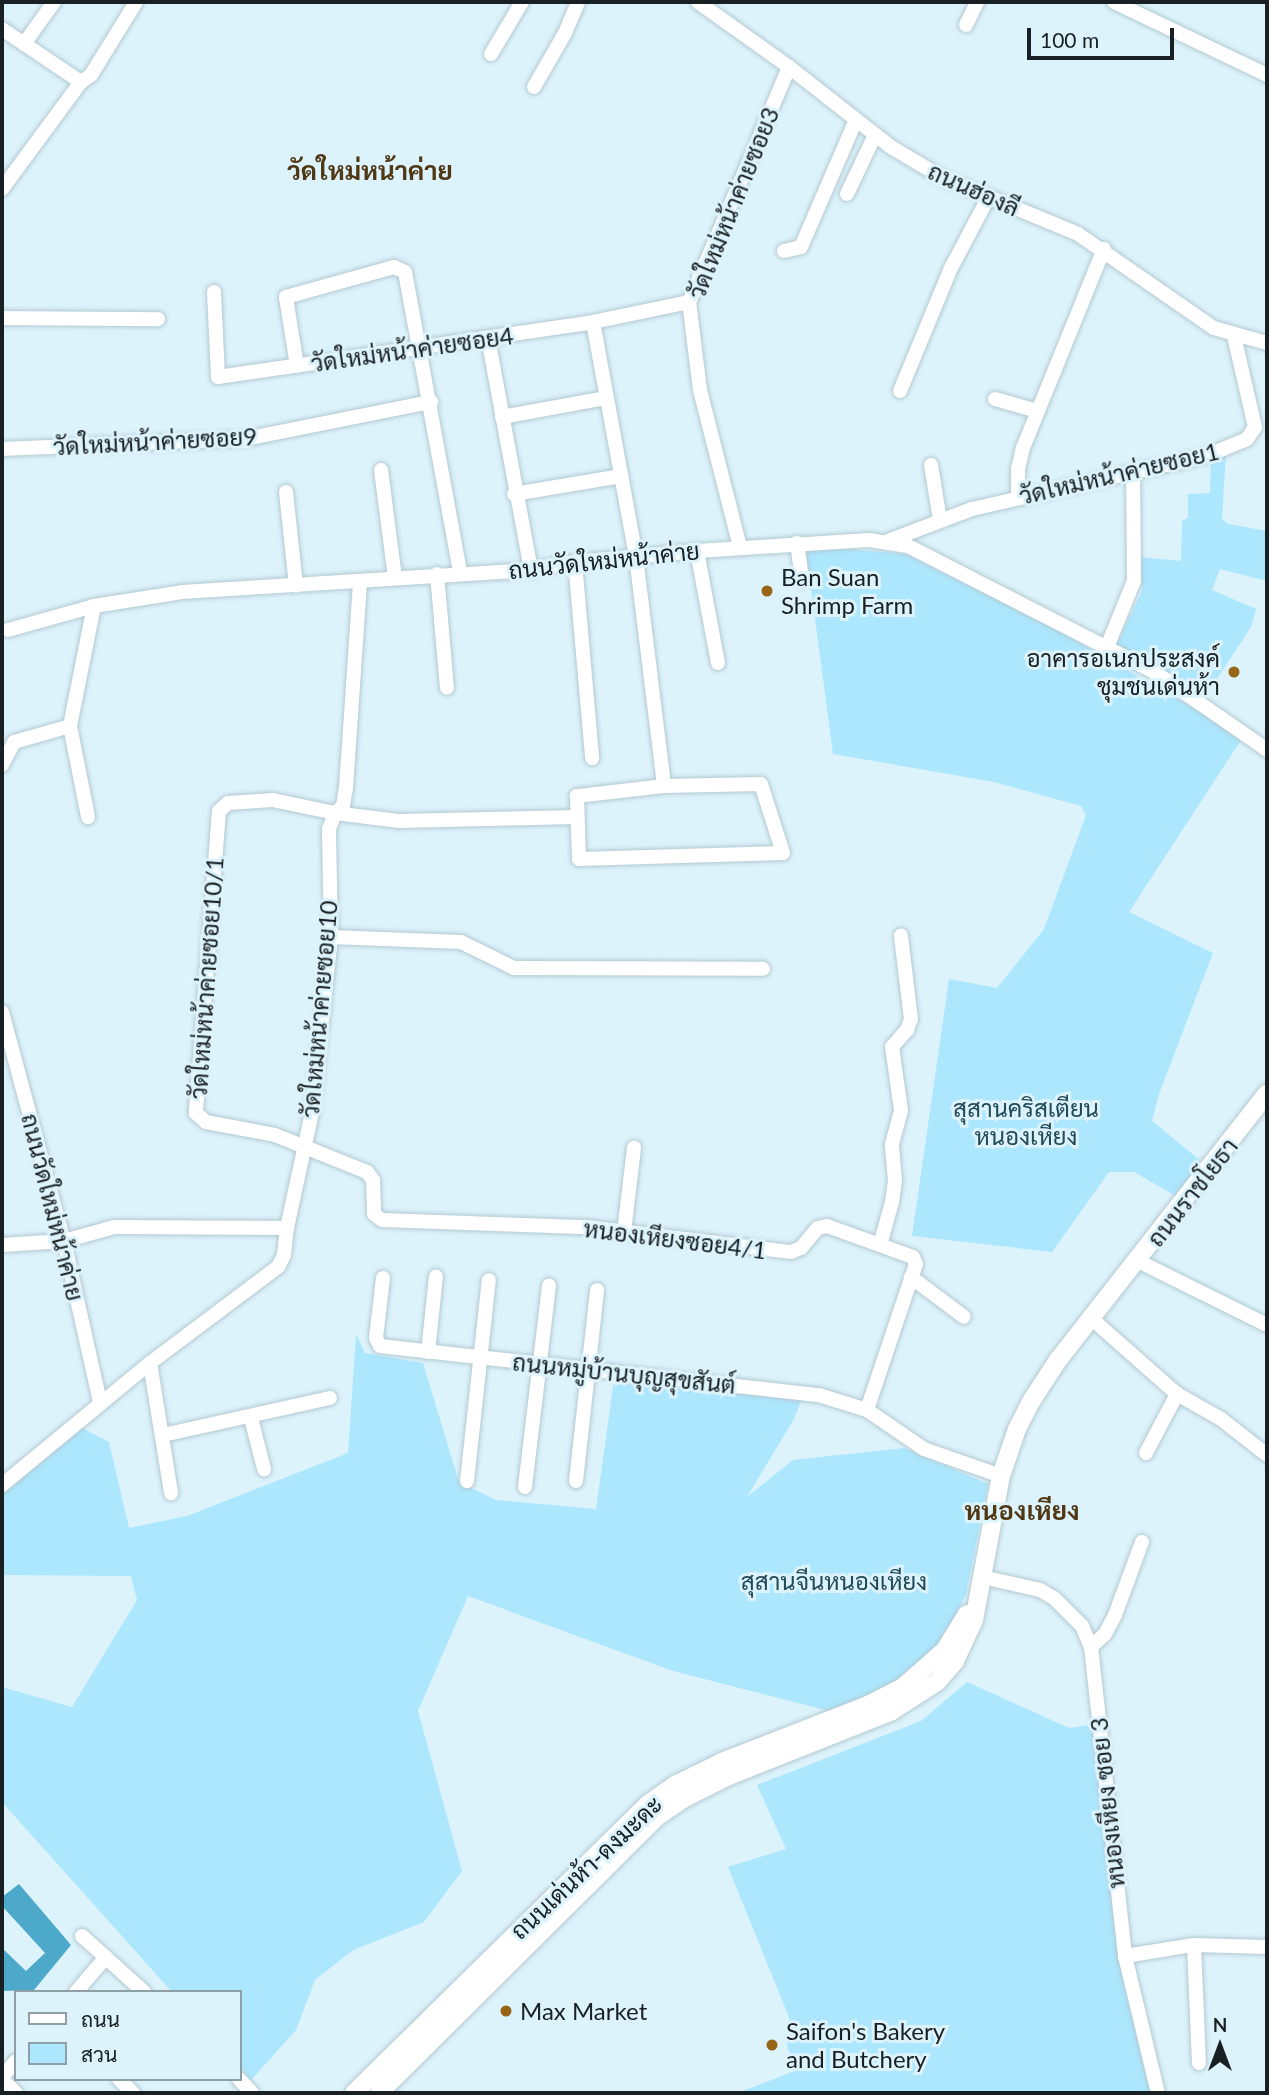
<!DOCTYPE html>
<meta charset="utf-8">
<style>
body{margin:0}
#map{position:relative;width:1269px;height:2095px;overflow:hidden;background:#ddf3fc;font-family:Lato,Sarabun,sans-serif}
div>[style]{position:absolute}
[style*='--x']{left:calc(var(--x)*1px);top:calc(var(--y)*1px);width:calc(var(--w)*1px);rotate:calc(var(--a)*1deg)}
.green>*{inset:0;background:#ace7fe}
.water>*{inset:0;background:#4ca9ca}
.roads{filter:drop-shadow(0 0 2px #b4c9d1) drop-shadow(0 0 2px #b4c9d1)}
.minor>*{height:14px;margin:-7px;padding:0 7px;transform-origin:7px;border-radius:7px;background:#fff}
.major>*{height:18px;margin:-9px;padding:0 9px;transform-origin:9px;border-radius:9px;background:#fff}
.dots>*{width:19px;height:19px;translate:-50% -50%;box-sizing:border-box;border:4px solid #ddf3fc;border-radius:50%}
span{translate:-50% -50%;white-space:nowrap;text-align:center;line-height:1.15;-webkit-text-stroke:6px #ddf3fc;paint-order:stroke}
.street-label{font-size:24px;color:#182023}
.poi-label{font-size:24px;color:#182023}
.left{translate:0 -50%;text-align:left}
.right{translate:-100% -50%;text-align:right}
.park-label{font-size:24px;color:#224b59}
.neighbourhood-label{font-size:26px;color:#503815;font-weight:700}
.frame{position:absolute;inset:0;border:4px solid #182023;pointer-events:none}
.legend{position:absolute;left:14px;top:1990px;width:228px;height:91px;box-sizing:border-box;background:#ddf3fc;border:2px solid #8e9fa5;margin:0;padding:9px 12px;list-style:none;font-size:21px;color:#182023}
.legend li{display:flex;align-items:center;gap:14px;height:35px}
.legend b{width:35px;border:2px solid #8e9fa5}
.north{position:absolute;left:1185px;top:2011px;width:70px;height:70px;-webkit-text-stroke:5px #ddf3fc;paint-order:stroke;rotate:0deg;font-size:19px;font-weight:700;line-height:28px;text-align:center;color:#182023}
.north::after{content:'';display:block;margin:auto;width:24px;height:32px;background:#182023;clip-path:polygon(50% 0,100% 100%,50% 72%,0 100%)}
.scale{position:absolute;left:1027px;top:28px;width:147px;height:32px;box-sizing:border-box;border:4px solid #182023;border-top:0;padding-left:9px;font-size:21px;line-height:24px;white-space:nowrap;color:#182023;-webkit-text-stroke:5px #ddf3fc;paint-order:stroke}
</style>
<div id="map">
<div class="green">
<div style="clip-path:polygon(1226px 453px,1222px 519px,1228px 524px,1267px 531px,1267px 581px,1220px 569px,1212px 590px,1256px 609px,1251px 627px,1203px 700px,1115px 648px,1142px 591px,1139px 557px,1181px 561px,1182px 521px,1188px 518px,1188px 494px,1210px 493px,1211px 458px)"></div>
<div style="clip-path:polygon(834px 548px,905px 554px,1068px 636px,1243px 737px,1129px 912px,1213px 953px,1159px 1094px,1152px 1121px,1201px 1161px,1176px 1196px,1134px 1172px,1109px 1172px,1052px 1252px,912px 1236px,949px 979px,997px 988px,1044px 929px,1086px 815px,1081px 806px,994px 782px,833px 754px,806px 551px)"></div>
<div style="clip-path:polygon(356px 1334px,365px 1353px,423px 1363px,459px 1482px,496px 1500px,596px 1509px,615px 1372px,804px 1393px,794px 1419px,747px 1497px,793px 1460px,904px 1448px,988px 1484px,966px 1594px,949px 1630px,927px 1659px,892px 1688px,833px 1712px,673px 1671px,468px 1596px,418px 1711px,462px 1871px,424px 1922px,353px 1950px,315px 1980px,296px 2030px,251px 2080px,240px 2067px,240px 1992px,172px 1992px,2px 1802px,2px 1687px,72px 1707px,137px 1600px,131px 1576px,2px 1575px,2px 1485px,74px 1424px,109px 1442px,129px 1528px,187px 1516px,348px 1453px)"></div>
<div style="clip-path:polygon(967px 1682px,1069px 1728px,1098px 1724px,1127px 1964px,1158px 2093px,738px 2093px,797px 2070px,787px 2046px,789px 2017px,728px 1867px,786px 1849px,757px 1785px,921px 1721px)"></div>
</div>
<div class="water">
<div style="clip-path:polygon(19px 1884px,71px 1945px,34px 1990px,2px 1991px,2px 1948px,26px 1971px,45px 1953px,2px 1906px,2px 1897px)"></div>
</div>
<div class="roads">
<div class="minor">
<div style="--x:698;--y:2;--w:112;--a:35.5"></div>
<div style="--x:789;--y:67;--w:130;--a:38.1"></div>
<div style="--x:891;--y:147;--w:61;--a:30.8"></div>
<div style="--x:943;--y:178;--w:146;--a:22.5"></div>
<div style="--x:1078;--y:234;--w:165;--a:34.7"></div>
<div style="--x:1214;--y:328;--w:55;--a:15.8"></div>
<div style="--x:1114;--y:2;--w:170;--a:25.5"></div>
<div style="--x:966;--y:25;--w:25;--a:-64"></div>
<div style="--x:2;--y:29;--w:95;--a:33.9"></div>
<div style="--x:81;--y:82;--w:12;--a:-35"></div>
<div style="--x:91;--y:75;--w:86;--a:-58.3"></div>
<div style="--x:24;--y:44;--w:52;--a:-54.5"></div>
<div style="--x:491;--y:54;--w:61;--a:-59.2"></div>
<div style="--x:534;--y:87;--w:62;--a:-60.1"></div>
<div style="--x:565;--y:33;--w:34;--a:-67"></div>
<div style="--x:2;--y:189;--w:133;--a:-53.6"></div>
<div style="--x:847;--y:194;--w:65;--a:-64.6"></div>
<div style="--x:784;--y:251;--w:17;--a:-13"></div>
<div style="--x:801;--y:247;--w:138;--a:-66.6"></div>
<div style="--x:214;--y:292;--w:85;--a:87.3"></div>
<div style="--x:218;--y:377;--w:379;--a:-8.3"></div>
<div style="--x:593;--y:322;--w:98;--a:-11.8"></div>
<div style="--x:2;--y:318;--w:156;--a:0.4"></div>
<div style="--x:593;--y:322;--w:239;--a:79.6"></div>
<div style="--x:636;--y:557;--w:231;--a:83"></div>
<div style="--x:664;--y:786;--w:88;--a:173.4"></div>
<div style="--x:577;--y:796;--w:63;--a:88.2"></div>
<div style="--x:579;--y:859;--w:204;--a:-1.7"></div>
<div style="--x:783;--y:853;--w:72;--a:-107.7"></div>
<div style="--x:761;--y:784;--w:97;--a:178.8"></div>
<div style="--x:488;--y:338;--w:236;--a:79.5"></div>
<div style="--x:297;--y:366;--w:70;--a:-99.1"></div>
<div style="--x:286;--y:297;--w:112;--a:-15.5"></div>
<div style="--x:394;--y:267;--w:12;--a:24"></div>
<div style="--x:405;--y:272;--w:306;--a:79.6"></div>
<div style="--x:900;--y:391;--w:133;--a:-67.5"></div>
<div style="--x:951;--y:268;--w:79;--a:-62.1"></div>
<div style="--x:995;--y:399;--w:44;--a:15.9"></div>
<div style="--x:502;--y:417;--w:106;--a:-10.4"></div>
<div style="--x:2;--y:449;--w:243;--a:-2.4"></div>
<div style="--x:245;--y:439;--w:190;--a:-11.3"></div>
<div style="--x:931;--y:465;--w:56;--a:80.7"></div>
<div style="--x:381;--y:470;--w:109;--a:82.6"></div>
<div style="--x:286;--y:492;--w:94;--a:83.9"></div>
<div style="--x:514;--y:494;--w:109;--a:-9.5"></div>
<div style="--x:1018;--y:497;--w:28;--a:-90"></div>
<div style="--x:1018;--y:469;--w:22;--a:-77"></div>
<div style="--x:1023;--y:448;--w:215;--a:-67.9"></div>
<div style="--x:888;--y:541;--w:90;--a:-20.9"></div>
<div style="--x:972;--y:509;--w:240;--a:-12.8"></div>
<div style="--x:1206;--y:456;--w:44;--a:-22.5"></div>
<div style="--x:1247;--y:439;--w:14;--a:-56"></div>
<div style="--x:1255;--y:427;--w:93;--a:-103"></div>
<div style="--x:797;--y:543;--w:37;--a:82"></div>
<div style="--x:740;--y:547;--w:162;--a:-104.3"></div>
<div style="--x:700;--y:390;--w:89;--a:-97.1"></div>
<div style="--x:689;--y:302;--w:255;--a:-66.9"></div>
<div style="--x:697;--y:551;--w:114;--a:79.4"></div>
<div style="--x:575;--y:562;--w:197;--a:85"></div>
<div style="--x:437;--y:574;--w:114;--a:85"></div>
<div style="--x:8;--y:630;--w:89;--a:-15.6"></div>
<div style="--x:1107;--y:647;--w:71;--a:-67.8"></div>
<div style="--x:1134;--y:581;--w:110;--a:-90.5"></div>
<div style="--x:70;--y:726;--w:93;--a:78.8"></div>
<div style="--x:2;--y:765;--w:26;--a:-62"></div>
<div style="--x:14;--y:742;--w:58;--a:-15.9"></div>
<div style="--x:70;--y:726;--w:122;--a:-78.7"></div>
<div style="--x:94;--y:606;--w:89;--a:-9"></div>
<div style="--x:182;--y:592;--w:350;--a:-3.6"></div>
<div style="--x:531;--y:570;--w:45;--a:-10.3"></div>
<div style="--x:575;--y:562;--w:122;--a:-5.2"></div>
<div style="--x:697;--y:551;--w:172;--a:-3.7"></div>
<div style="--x:869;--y:540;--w:39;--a:9"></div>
<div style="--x:908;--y:546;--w:279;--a:27.1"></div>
<div style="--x:1156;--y:673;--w:135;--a:34.7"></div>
<div style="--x:577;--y:817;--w:178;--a:178.7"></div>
<div style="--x:399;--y:821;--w:64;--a:-172.9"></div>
<div style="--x:335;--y:813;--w:63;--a:-168.2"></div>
<div style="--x:273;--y:800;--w:45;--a:176.2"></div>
<div style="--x:228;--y:803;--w:12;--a:138"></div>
<div style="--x:219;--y:811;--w:303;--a:94.4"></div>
<div style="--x:196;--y:1113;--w:13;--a:42"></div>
<div style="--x:206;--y:1122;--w:70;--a:10.7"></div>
<div style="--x:275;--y:1135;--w:99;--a:21.9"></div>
<div style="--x:367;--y:1172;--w:10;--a:53"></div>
<div style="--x:373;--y:1180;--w:34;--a:88"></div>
<div style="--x:374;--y:1214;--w:10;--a:37"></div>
<div style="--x:382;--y:1220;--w:205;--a:2"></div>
<div style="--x:587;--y:1227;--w:206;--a:7"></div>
<div style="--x:791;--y:1252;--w:11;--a:-22"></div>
<div style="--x:801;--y:1248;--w:26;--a:-50"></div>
<div style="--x:818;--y:1228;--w:9;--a:-13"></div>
<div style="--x:827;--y:1226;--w:91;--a:19.8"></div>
<div style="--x:913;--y:1257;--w:8;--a:67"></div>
<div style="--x:916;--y:1264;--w:154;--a:108.6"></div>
<div style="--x:331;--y:937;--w:130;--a:2.2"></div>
<div style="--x:461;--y:942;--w:59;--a:26.1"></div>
<div style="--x:514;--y:968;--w:249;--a:0.2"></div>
<div style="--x:2;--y:1012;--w:237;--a:74.9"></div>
<div style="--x:64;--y:1241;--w:165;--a:77.4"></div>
<div style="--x:624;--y:1232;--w:85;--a:-83.2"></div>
<div style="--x:2;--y:1245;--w:62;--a:-3.7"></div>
<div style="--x:64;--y:1241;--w:52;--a:-15.6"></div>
<div style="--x:114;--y:1227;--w:173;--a:0.3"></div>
<div style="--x:880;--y:1245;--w:45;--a:-74.4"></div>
<div style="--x:892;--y:1202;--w:21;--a:-82"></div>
<div style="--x:895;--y:1181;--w:37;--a:-95"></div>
<div style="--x:892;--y:1144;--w:35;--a:-75"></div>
<div style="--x:901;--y:1110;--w:64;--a:-98.1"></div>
<div style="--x:892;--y:1047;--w:23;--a:-49"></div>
<div style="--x:907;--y:1030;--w:12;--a:-70"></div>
<div style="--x:911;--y:1019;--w:84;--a:-96.9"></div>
<div style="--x:1138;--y:1261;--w:144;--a:26.4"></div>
<div style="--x:911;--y:1277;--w:66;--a:37"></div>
<div style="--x:383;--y:1278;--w:60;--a:96.7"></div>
<div style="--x:376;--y:1338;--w:9;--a:63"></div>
<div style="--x:380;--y:1346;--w:442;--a:6.4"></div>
<div style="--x:819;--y:1395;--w:50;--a:17.4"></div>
<div style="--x:867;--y:1410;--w:69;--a:34.4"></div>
<div style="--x:924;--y:1449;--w:82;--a:19.3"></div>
<div style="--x:1091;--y:1318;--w:115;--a:41.5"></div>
<div style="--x:1177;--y:1394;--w:51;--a:29.6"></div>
<div style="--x:1221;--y:1419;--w:58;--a:38"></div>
<div style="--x:428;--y:1352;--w:76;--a:-84"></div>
<div style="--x:150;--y:1363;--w:132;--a:80.8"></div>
<div style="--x:251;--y:1418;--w:53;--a:75.7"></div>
<div style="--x:163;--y:1435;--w:171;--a:-12.5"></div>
<div style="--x:1146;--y:1453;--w:67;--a:-62.3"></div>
<div style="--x:467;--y:1481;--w:202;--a:-83.8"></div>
<div style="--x:576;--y:1481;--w:192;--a:-83.7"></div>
<div style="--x:2;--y:1485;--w:192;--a:-39.5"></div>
<div style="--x:150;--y:1363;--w:160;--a:-36.9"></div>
<div style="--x:278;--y:1267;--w:13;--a:-63"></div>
<div style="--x:284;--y:1255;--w:27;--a:-84"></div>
<div style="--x:287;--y:1228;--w:119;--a:-77.8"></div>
<div style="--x:312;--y:1112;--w:176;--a:-83.8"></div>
<div style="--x:331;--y:937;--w:108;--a:-91.1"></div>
<div style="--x:329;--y:829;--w:17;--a:-69"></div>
<div style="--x:335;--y:813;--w:11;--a:-41"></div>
<div style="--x:343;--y:806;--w:18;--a:-81"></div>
<div style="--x:346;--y:788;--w:206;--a:-86.1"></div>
<div style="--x:525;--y:1487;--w:203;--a:-83.2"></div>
<div style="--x:982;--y:1577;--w:59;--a:12.6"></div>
<div style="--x:1040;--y:1590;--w:16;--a:30"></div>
<div style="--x:1054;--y:1598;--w:40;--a:45"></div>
<div style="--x:1082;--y:1626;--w:23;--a:67"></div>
<div style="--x:1091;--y:1647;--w:311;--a:83.7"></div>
<div style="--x:1125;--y:1956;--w:141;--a:76.5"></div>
<div style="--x:1091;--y:1647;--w:19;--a:-43"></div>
<div style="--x:1105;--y:1634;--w:21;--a:-62"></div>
<div style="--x:1115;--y:1615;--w:78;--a:-69.7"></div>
<div style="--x:82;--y:1936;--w:84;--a:42.1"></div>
<div style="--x:1194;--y:1945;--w:118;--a:87.6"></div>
<div style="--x:1125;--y:1956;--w:70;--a:-9.1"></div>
<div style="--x:1194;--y:1945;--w:73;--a:1.6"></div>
<div style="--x:76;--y:1992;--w:46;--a:-49.4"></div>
<div style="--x:2;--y:2077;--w:21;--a:-49"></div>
<div style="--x:2;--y:2079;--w:20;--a:45"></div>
<div style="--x:119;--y:2079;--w:20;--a:45"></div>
<div style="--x:239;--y:2079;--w:19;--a:47"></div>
</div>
<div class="major">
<div style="--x:354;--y:2093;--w:412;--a:-44.5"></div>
<div style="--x:648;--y:1804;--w:35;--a:-35"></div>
<div style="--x:677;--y:1784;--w:50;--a:-26.1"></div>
<div style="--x:722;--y:1762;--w:157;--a:-21.3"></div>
<div style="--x:868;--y:1705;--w:39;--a:-27"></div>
<div style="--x:903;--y:1687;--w:56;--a:-41.4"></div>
<div style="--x:945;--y:1650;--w:42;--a:-58.6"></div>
<div style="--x:379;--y:2093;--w:393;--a:-44.8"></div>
<div style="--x:658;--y:1816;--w:32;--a:-34"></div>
<div style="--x:685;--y:1798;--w:49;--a:-26.6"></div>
<div style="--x:729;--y:1776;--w:175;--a:-21.7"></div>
<div style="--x:892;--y:1711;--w:54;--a:-32.8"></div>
<div style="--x:937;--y:1682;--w:28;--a:-49"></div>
<div style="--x:955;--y:1661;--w:45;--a:-65.1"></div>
<div style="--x:974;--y:1620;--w:147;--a:-79.4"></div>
<div style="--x:1001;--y:1476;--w:50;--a:-71.2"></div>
<div style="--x:1017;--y:1429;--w:33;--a:-63"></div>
<div style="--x:1032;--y:1400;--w:48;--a:-57"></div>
<div style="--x:1058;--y:1360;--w:339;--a:-51.9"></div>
</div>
</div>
<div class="dots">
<div style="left:767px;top:591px;background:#966616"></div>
<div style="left:1234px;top:672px;background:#966616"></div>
<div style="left:506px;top:2011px;background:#966616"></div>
<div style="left:772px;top:2045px;background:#966616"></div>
</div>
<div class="street-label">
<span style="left:974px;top:189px;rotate:24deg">ถนนฮ่องลี</span>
<span style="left:733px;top:203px;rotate:-68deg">วัดใหม่หน้าค่ายซอย3</span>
<span style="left:412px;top:349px;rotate:-8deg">วัดใหม่หน้าค่ายซอย4</span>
<span style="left:155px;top:441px;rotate:-3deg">วัดใหม่หน้าค่ายซอย9</span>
<span style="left:1119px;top:473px;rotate:-13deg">วัดใหม่หน้าค่ายซอย1</span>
<span style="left:604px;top:560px;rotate:-6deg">ถนนวัดใหม่หน้าค่าย</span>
<span style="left:206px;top:978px;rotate:-86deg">วัดใหม่หน้าค่ายซอย10/1</span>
<span style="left:319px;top:1009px;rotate:-85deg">วัดใหม่หน้าค่ายซอย10</span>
<span style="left:1192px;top:1192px;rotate:-52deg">ถนนราชโยธา</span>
<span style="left:53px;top:1207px;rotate:76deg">ถนนวัดใหม่หน้าค่าย</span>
<span style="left:675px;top:1239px;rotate:7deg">หนองเหียงซอย4/1</span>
<span style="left:624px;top:1373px;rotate:6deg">ถนนหมู่บ้านบุญสุขสันต์</span>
<span style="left:1107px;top:1803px;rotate:-96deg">หนองเหียง ซอย 3</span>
<span style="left:586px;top:1867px;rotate:-43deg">ถนนเด่นห้า-ดงมะดะ</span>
</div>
<div class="poi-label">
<span class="left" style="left:781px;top:591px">Ban Suan<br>Shrimp Farm</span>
<span class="right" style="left:1220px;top:672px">อาคารอเนกประสงค์<br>ชุมชนเด่นห้า</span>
<span class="left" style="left:520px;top:2011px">Max Market</span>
<span class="left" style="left:786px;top:2045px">Saifon's Bakery<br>and Butchery</span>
</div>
<div class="park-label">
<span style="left:1026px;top:1122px">สุสานคริสเตียน<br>หนองเหียง</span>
<span style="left:834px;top:1581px">สุสานจีนหนองเหียง</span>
</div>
<div class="neighbourhood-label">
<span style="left:370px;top:171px">วัดใหม่หน้าค่าย</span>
<span style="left:1022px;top:1511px">หนองเหียง</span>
</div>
<div class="frame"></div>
<ul class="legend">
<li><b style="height:9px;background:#fff"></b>ถนน</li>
<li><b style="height:19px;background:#ace7fe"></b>สวน</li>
</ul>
<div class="north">N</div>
<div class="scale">100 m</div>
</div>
